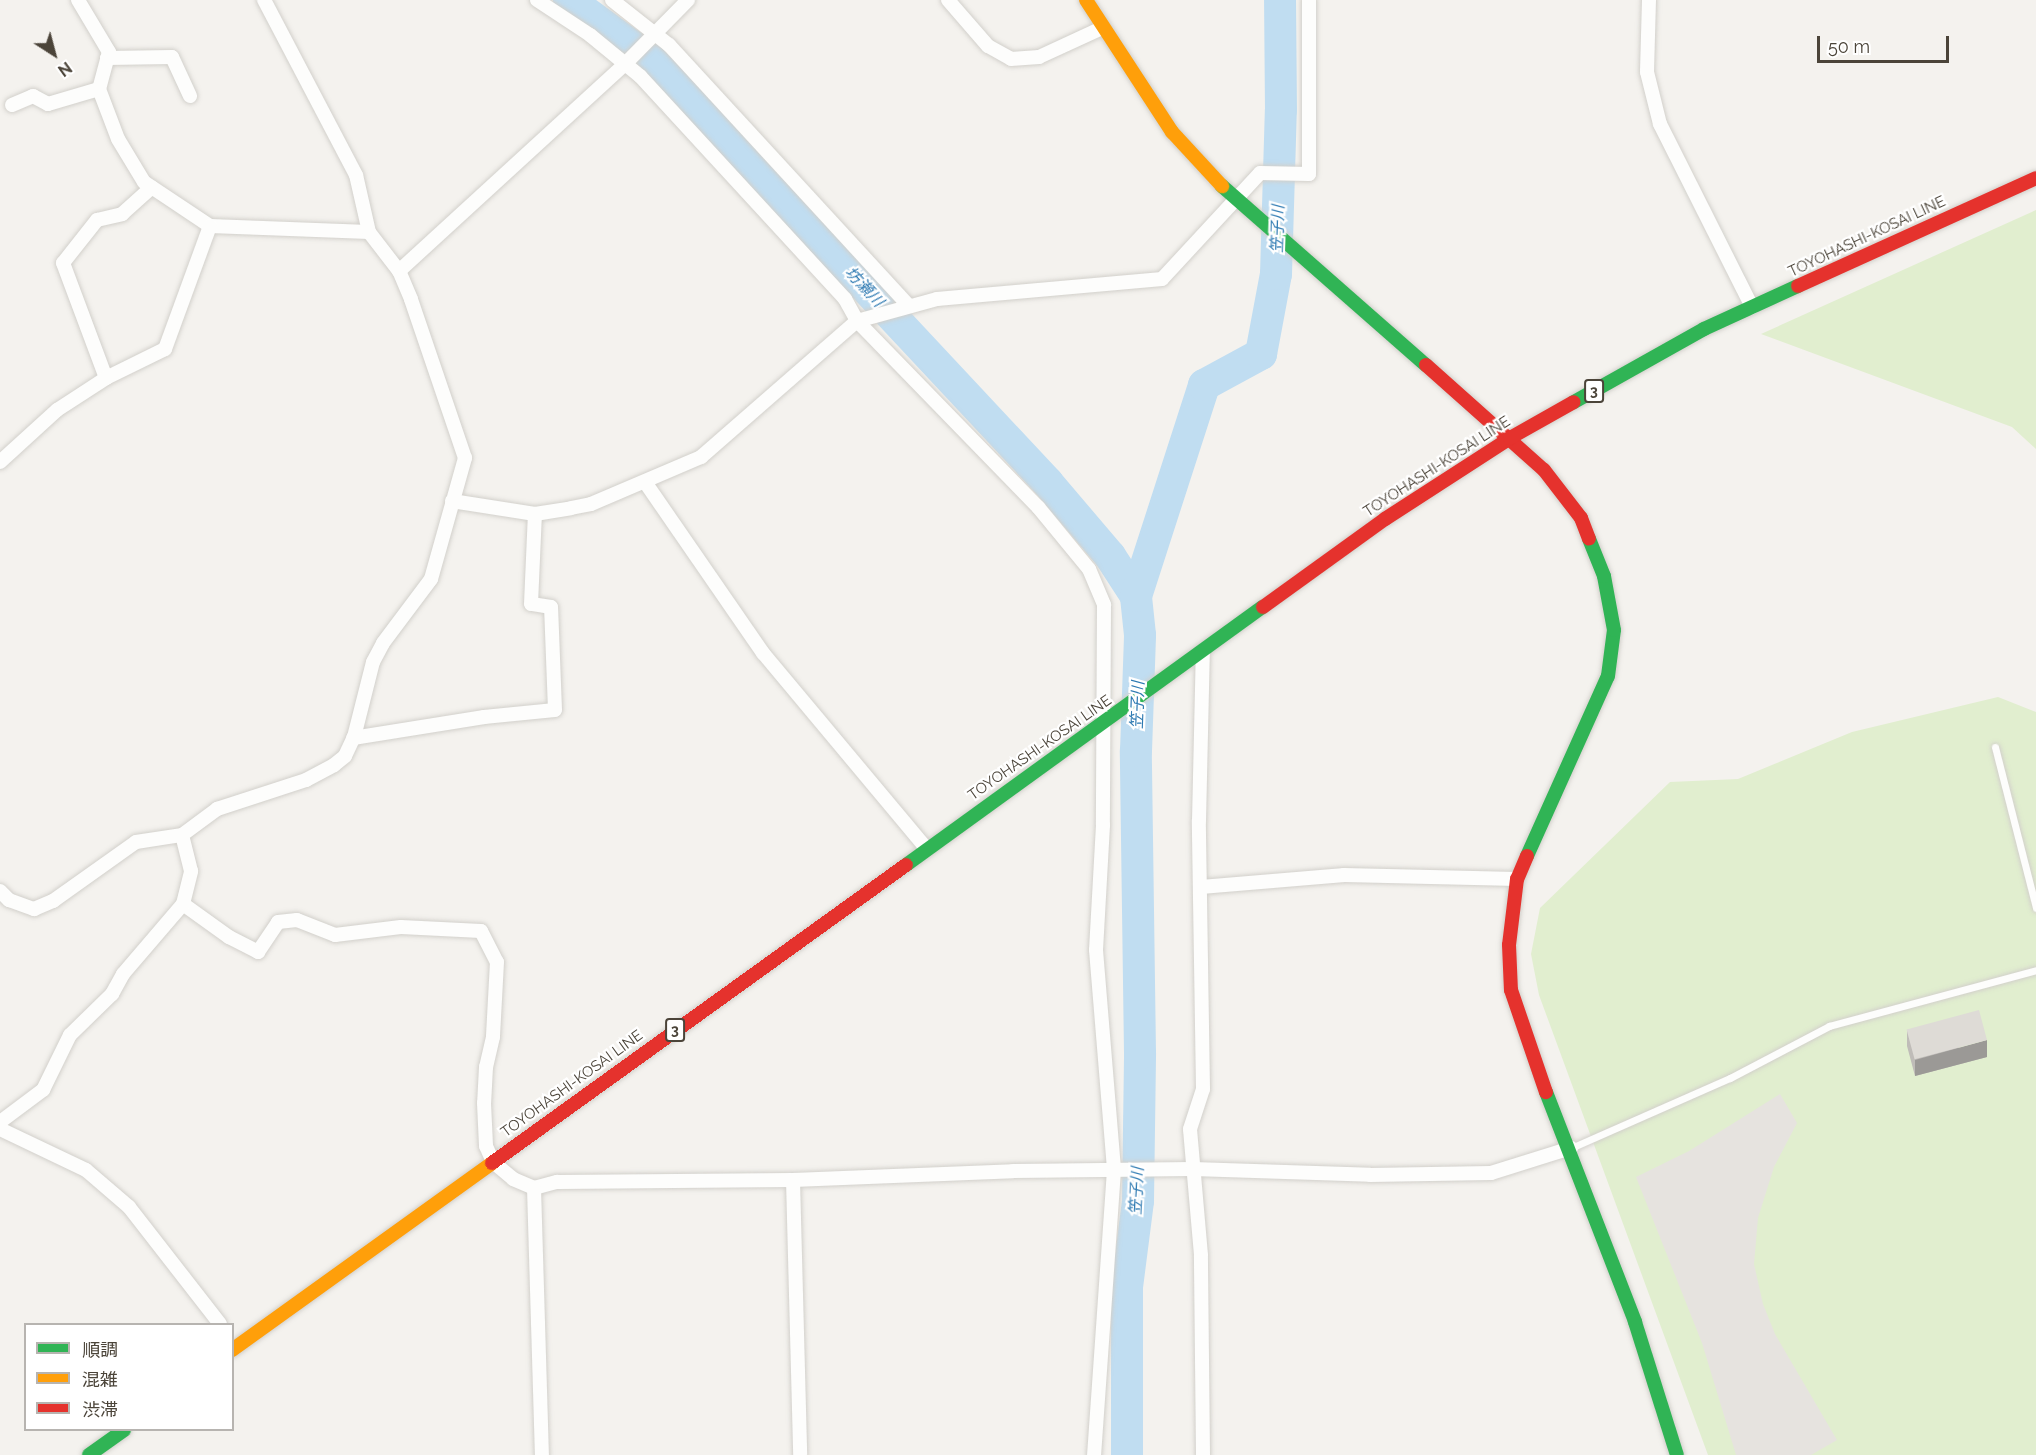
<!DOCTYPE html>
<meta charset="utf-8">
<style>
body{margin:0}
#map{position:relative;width:2036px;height:1455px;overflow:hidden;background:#f4f2ee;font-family:Raleway,"Noto Sans JP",sans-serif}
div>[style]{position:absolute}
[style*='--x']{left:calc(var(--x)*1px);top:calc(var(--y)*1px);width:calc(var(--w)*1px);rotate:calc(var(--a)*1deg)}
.green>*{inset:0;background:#e1eecf}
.parking>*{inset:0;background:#e6e3df}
.river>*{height:32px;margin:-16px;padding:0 16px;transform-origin:16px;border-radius:16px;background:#c0ddf1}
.roads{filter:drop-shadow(0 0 2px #d2d0cb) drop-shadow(0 0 2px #d2d0cb)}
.lane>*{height:7px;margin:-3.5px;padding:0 3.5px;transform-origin:3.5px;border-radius:3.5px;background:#fdfdfc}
.street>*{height:14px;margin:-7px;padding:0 7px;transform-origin:7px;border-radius:7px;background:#fdfdfc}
.fast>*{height:14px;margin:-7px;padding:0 7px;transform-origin:7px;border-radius:7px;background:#30b455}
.slow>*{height:14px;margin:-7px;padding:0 7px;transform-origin:7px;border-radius:7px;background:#ff9f0a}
.jam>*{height:14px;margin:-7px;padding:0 7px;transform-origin:7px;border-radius:7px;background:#e5322d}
.wall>*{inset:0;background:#bfbcb8}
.shaded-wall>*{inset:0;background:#9b9996}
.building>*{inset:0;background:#dedbd6;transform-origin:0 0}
span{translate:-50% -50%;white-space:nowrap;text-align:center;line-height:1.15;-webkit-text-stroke:4.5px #fff;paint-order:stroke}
.shield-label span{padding:2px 4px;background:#fff;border:2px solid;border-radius:4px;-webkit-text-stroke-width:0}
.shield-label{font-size:14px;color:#4b4439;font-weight:700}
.street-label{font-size:15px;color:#4b4439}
.water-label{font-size:16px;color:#2e7ab2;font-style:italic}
.legend{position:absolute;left:24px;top:1323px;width:210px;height:108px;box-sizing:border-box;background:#fff;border:2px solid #b7b4b0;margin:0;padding:8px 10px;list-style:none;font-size:18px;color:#4b4439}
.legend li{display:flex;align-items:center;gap:12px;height:30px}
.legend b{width:30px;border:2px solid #b7b4b0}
.north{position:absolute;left:24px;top:24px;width:60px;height:60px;-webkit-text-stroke:4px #fff;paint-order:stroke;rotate:144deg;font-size:16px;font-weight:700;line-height:24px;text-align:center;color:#4b4439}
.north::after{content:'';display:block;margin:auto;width:21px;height:27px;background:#4b4439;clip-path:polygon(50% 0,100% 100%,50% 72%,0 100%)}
.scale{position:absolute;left:1817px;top:36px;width:132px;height:27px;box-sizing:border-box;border:3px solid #4b4439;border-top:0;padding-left:8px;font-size:18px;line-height:21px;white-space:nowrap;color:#4b4439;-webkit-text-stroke:4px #fff;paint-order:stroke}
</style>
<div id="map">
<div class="green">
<div style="clip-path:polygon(2036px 210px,2036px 449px,2012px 427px,1761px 334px)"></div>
<div style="clip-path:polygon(1998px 697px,2036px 712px,2036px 1455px,1708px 1455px,1539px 995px,1531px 954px,1540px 908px,1670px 782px,1738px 779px,1852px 732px)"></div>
</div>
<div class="parking">
<div style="clip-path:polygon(1780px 1094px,1797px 1123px,1774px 1167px,1758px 1218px,1754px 1264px,1763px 1304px,1775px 1334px,1837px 1440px,1811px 1455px,1736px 1455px,1702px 1343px,1636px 1177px,1689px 1151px)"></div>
</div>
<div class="river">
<div style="--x:569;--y:0;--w:100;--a:36.1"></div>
<div style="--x:650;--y:59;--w:57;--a:45.7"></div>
<div style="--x:690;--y:100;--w:524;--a:46.93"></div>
<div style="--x:1048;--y:483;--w:96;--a:49.7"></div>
<div style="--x:1110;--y:556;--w:48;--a:57"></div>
<div style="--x:1127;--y:1455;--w:168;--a:-90"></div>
<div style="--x:1127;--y:1287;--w:87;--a:-82.7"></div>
<div style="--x:1138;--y:1201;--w:148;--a:-89.2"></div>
<div style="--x:1140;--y:1053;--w:302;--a:-90.8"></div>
<div style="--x:1136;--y:751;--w:116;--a:-88"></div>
<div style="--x:1140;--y:635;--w:39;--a:-96"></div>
<div style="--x:1136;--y:596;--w:222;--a:-72.1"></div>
<div style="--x:1204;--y:385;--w:65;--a:-28.5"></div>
<div style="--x:1261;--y:354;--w:81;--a:-79.4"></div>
<div style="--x:1276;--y:274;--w:164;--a:-88.3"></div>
<div style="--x:1281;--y:110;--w:110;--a:-90.5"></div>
</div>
<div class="roads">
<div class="lane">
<div style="--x:1995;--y:747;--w:166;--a:75.7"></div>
<div style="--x:1571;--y:1148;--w:174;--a:-23.8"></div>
<div style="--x:1730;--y:1078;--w:112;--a:-27.7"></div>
<div style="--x:1829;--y:1026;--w:214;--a:-15.1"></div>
</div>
<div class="street">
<div style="--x:78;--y:0;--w:61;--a:59.2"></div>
<div style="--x:109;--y:52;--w:38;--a:105"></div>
<div style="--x:99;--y:89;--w:53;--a:69.2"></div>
<div style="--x:118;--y:139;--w:50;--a:58.8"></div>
<div style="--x:144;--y:182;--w:79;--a:33.7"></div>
<div style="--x:210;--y:226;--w:159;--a:2.2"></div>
<div style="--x:537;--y:0;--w:64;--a:33.4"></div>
<div style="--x:590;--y:35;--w:65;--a:39.4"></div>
<div style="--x:640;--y:76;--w:303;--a:47.4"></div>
<div style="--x:845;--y:299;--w:25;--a:61"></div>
<div style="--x:857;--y:321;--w:260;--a:45.8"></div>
<div style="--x:1038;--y:507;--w:80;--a:50.6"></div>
<div style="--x:1089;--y:569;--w:39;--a:67"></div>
<div style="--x:1104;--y:605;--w:220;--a:90.3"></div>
<div style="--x:1103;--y:825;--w:125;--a:93.2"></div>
<div style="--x:1096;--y:950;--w:221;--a:85.3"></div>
<div style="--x:1114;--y:1170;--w:286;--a:94"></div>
<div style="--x:612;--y:0;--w:73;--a:38.3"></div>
<div style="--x:669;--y:45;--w:353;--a:47.4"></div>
<div style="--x:948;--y:0;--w:61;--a:49"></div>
<div style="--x:988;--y:46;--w:26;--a:29"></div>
<div style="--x:1011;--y:59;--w:28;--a:-4"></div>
<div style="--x:1039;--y:57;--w:69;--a:-24.7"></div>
<div style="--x:1649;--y:0;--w:72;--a:91.6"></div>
<div style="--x:1647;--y:72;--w:54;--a:76"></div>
<div style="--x:1660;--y:124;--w:205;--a:63.3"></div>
<div style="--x:107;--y:58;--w:65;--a:-0.9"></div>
<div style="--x:172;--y:57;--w:43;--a:65.2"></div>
<div style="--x:12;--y:105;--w:23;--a:-23"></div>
<div style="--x:33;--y:96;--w:17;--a:28"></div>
<div style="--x:48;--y:104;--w:53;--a:-16.4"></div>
<div style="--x:399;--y:271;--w:306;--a:-42.5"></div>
<div style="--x:625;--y:64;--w:90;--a:-45.5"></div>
<div style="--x:106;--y:378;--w:123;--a:-110.5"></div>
<div style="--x:63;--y:263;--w:55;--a:-51.7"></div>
<div style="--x:97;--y:220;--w:26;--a:-13"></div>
<div style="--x:122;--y:214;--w:40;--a:-42"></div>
<div style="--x:0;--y:462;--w:77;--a:-42.4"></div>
<div style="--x:57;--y:410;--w:59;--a:-33.1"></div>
<div style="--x:106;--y:378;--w:66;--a:-26.2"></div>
<div style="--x:165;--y:349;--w:131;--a:-69.9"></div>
<div style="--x:645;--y:482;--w:208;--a:55.4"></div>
<div style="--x:763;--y:653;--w:254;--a:50.1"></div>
<div style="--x:452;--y:501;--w:84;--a:8.9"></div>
<div style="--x:535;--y:514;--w:36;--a:-9"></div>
<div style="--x:571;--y:508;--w:20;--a:-11"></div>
<div style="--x:591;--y:504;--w:120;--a:-23.1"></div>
<div style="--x:701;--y:457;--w:207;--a:-41.1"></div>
<div style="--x:857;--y:321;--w:83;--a:-15.4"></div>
<div style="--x:937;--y:299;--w:226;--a:-5.1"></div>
<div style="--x:1162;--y:279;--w:144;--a:-47.2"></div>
<div style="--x:1260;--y:173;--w:49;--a:1.2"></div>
<div style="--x:1309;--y:174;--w:174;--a:-90"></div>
<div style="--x:353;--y:738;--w:133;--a:-9.1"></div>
<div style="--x:484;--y:717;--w:71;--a:-5.6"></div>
<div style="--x:555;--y:710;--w:103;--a:-92.2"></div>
<div style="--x:551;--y:607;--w:20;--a:-171"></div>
<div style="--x:531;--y:604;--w:90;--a:-87.5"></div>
<div style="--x:1201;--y:887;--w:144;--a:-4.8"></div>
<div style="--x:1344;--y:875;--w:173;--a:1.3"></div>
<div style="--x:0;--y:891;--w:13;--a:45"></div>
<div style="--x:9;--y:900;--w:27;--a:20"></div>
<div style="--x:34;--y:909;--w:21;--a:-23"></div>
<div style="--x:53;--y:901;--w:102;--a:-35.4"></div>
<div style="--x:136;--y:842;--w:47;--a:-8.7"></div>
<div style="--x:182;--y:835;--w:44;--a:-36.6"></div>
<div style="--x:217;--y:809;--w:94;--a:-18"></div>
<div style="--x:306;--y:780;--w:32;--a:-28"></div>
<div style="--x:334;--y:765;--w:14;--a:-39"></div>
<div style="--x:345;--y:756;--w:21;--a:-65"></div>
<div style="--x:354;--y:737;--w:77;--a:-75.8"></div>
<div style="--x:373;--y:662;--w:21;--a:-62"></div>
<div style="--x:383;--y:643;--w:80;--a:-53.1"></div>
<div style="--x:431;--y:579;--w:126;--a:-74.3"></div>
<div style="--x:465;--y:458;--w:168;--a:-108.8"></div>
<div style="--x:411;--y:299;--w:30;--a:-113"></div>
<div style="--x:399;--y:271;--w:49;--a:-127.6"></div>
<div style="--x:369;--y:232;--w:58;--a:-102.8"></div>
<div style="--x:356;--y:175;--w:198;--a:-117.7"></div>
<div style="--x:183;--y:904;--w:57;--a:35.7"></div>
<div style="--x:229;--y:937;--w:33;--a:27"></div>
<div style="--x:258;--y:952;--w:36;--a:-56"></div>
<div style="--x:278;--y:922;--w:19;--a:-6"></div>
<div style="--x:297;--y:920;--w:41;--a:21.5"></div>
<div style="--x:335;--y:935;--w:66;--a:-6.9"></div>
<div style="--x:401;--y:927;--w:80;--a:2.9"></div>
<div style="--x:481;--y:931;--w:35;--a:63"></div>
<div style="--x:497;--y:962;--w:75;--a:93.1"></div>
<div style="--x:493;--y:1037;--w:31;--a:103"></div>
<div style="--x:486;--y:1067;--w:36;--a:93"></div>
<div style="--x:484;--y:1103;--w:43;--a:87.3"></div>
<div style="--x:486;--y:1146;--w:17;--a:66"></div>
<div style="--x:493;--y:1162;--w:26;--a:40"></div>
<div style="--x:513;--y:1179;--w:23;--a:23"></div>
<div style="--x:534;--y:1188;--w:24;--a:-15"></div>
<div style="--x:557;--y:1182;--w:236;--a:-0.5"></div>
<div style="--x:793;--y:1180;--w:220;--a:-2.3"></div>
<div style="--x:1013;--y:1171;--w:180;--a:-0.6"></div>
<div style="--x:1193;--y:1169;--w:177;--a:1.9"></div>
<div style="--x:1370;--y:1175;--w:121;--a:-0.9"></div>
<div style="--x:1491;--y:1173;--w:84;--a:-17.4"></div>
<div style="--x:0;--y:1122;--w:54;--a:-36.7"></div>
<div style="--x:43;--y:1090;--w:61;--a:-63.9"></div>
<div style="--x:70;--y:1035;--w:59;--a:-44.3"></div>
<div style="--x:112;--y:994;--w:23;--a:-61"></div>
<div style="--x:123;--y:974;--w:92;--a:-49.4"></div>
<div style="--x:183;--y:904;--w:34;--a:-76"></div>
<div style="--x:191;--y:871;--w:37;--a:-104"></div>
<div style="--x:0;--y:1129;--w:95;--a:25.5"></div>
<div style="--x:86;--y:1170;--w:57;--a:40.7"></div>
<div style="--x:129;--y:1207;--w:148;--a:52.1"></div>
<div style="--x:793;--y:1180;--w:275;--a:88.5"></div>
<div style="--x:534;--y:1188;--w:267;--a:88.3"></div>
<div style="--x:1203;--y:1455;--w:200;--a:-90.6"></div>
<div style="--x:1201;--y:1255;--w:126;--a:-95"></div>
<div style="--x:1190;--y:1129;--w:42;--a:-72"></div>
<div style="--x:1203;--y:1089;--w:268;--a:-90.9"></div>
<div style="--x:1199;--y:821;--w:170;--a:-88.7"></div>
</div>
<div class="fast">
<div style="--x:1222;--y:186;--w:271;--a:41.3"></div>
<div style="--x:1574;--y:402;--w:149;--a:-29.3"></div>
<div style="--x:1704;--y:329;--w:103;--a:-24.6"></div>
<div style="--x:1527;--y:856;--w:197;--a:-65.8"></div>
<div style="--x:1608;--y:676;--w:46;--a:-82.6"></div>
<div style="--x:1614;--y:630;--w:55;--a:-100.5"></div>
<div style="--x:1604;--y:576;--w:40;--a:-112"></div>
<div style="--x:906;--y:865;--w:440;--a:-35.9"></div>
<div style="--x:1546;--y:1092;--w:247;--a:68.8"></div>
<div style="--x:1635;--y:1322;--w:139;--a:72.5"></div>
<div style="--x:89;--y:1455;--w:43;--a:-35.5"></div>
</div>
<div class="slow">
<div style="--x:1086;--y:0;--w:158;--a:56.9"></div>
<div style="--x:1172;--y:132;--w:74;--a:47.2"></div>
<div style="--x:232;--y:1350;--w:320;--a:-35.7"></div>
</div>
<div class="jam">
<div style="--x:1798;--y:286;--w:261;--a:-24.4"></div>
<div style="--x:1426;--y:365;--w:158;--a:41.7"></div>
<div style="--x:1544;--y:470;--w:61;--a:52.4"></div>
<div style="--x:1581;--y:518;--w:22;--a:69"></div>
<div style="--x:1263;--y:607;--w:150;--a:-35.8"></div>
<div style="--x:1385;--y:519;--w:149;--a:-32.9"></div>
<div style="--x:1510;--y:438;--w:73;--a:-29.4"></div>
<div style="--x:1527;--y:856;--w:25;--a:113"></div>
<div style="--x:1517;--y:879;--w:66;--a:96.9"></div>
<div style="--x:1509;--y:945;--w:45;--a:87.5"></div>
<div style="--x:1511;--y:990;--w:108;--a:71.1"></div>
<div style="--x:492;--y:1163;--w:510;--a:-35.75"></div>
</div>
</div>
<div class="wall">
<div style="clip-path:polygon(1907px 1030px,1987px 1057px,1915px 1076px,1907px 1046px)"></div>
</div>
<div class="shaded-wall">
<div style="clip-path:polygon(1987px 1040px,1987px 1057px,1915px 1076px,1915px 1060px)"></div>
</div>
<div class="building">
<div style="left:1979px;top:1010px;width:31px;height:75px;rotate:75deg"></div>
</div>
<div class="shield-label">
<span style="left:1594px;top:391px">3</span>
<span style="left:675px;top:1030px">3</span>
</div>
<div class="street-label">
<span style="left:1867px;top:237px;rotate:-25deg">TOYOHASHI-KOSAI LINE</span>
<span style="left:1437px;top:467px;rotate:-33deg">TOYOHASHI-KOSAI LINE</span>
<span style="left:1040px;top:748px;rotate:-35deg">TOYOHASHI-KOSAI LINE</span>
<span style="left:572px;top:1084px;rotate:-36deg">TOYOHASHI-KOSAI LINE</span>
</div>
<div class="water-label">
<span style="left:1278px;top:229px;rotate:-88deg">笠子川</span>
<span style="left:864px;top:287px;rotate:47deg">坊瀬川</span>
<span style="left:1138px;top:705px;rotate:-88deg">笠子川</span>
<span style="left:1137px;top:1191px;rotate:-87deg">笠子川</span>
</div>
<ul class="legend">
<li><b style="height:8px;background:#30b455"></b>順調</li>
<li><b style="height:8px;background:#ff9f0a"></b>混雑</li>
<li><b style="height:8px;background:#e5322d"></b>渋滞</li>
</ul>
<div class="north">N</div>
<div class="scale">50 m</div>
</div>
